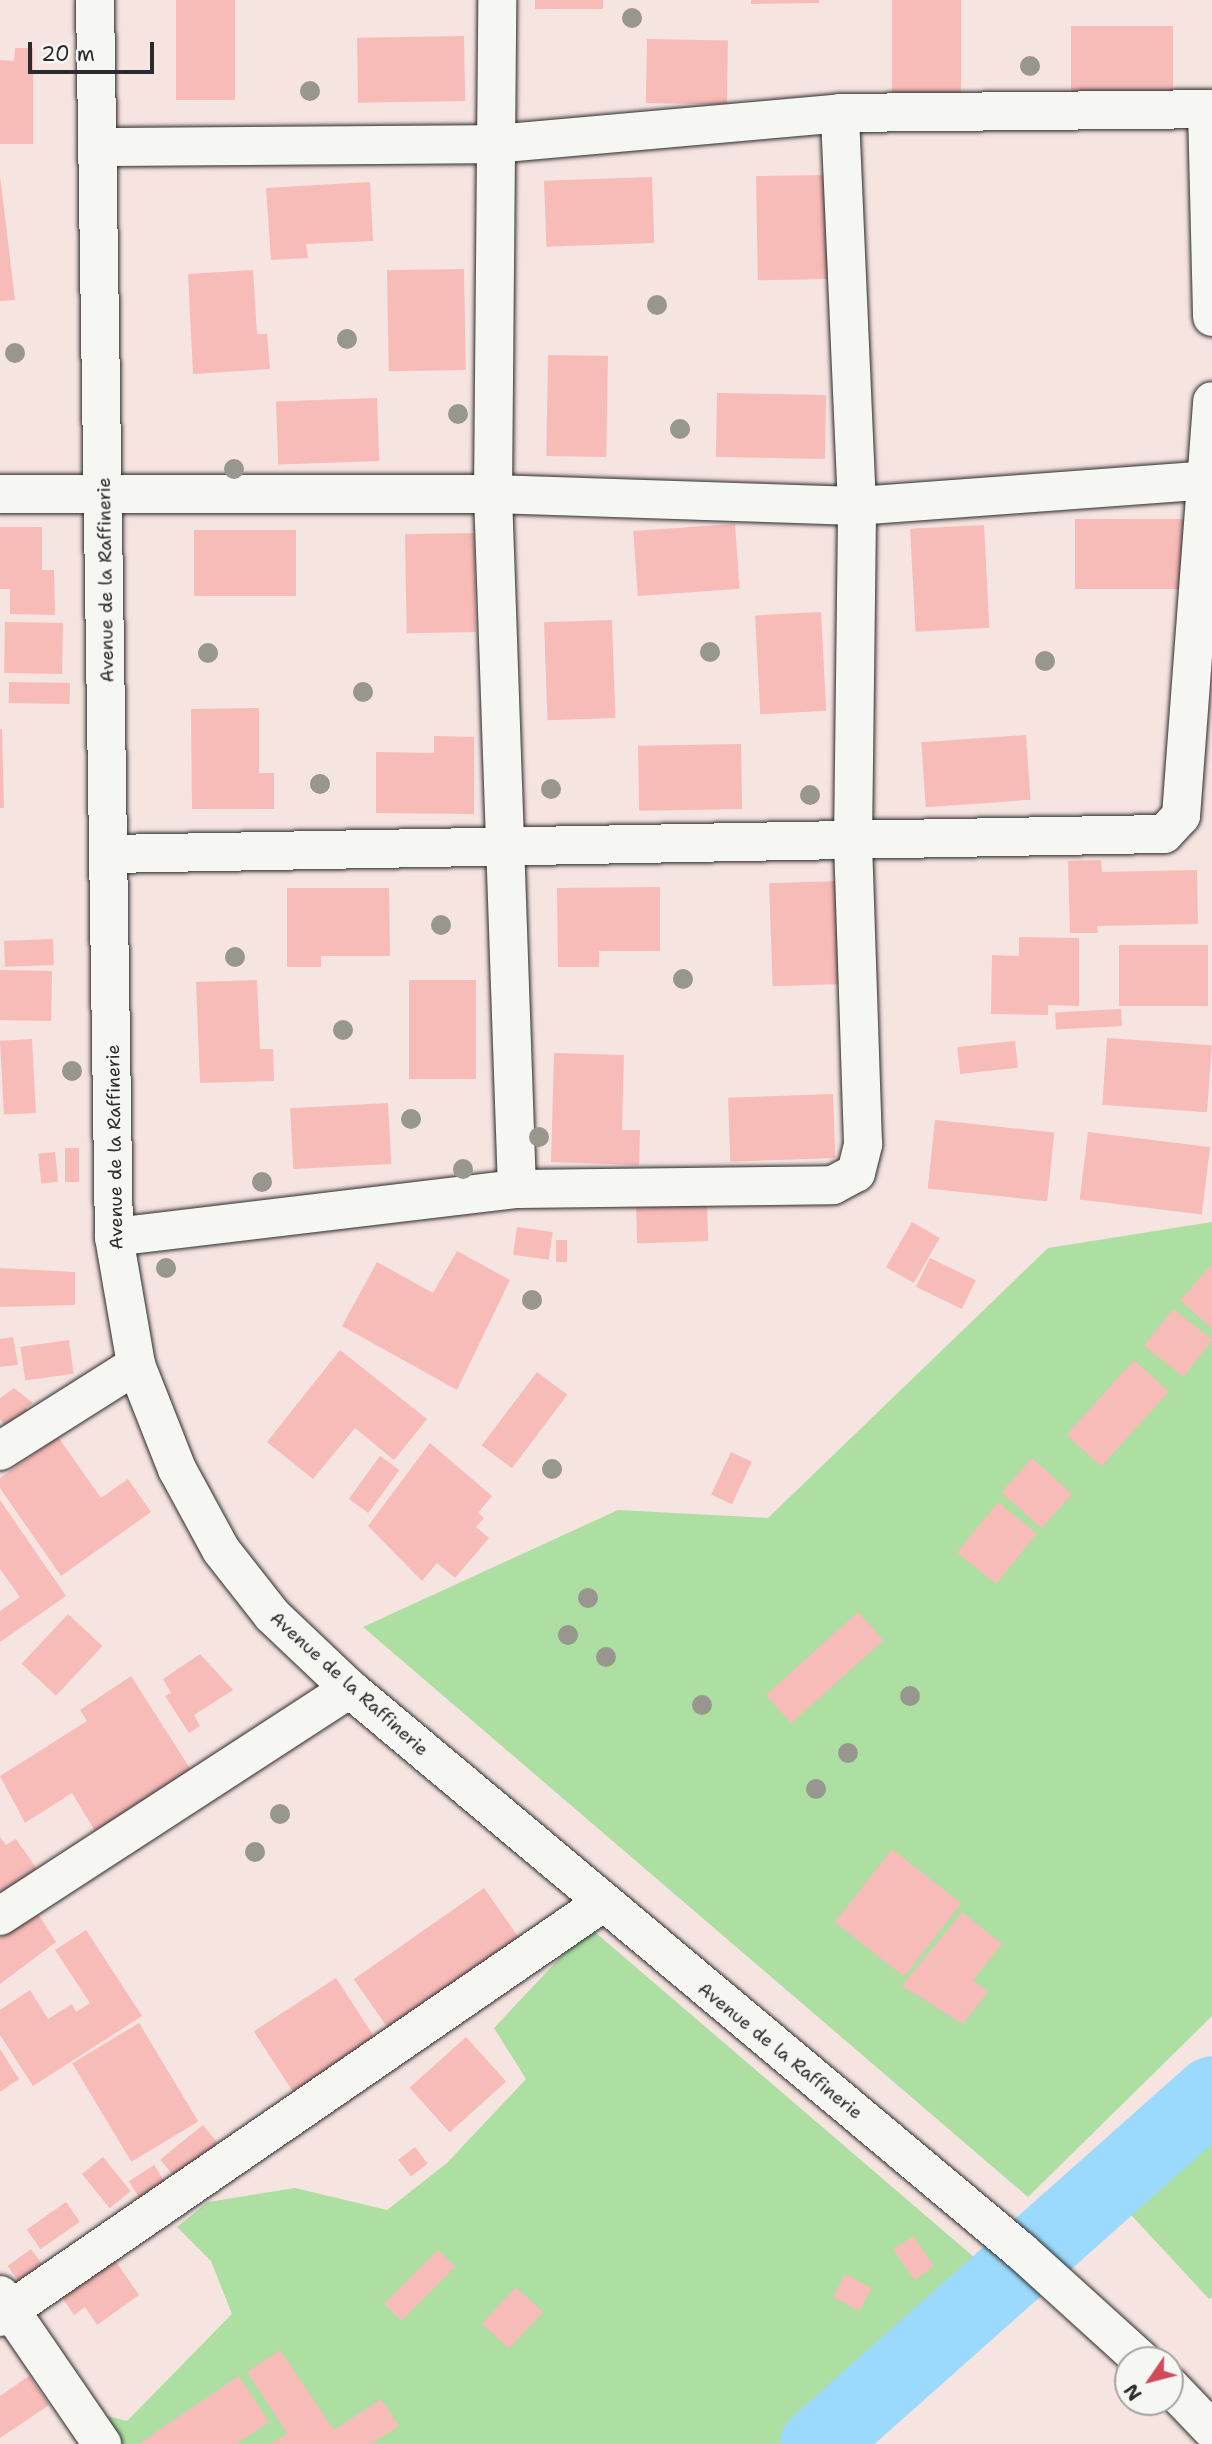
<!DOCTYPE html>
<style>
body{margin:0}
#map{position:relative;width:1212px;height:2444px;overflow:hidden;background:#f6e4e1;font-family:"Shantell Sans",sans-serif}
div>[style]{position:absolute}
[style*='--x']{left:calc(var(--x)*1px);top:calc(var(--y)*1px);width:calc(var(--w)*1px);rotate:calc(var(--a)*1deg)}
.green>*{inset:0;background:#acdfa1}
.river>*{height:75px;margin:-37.5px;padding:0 37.5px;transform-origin:37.5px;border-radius:37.5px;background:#9bdafd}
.building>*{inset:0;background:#f7bbb8;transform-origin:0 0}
.roads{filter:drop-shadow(0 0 2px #2b2b2b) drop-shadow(0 0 2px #2b2b2b)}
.minor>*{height:38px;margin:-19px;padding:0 19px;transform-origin:19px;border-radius:19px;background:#f6f6f2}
.trees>*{width:20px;height:20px;margin:-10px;border-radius:50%;background:#98978d}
span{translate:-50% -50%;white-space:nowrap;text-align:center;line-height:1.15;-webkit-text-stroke:6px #f6f6f2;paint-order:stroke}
.street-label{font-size:18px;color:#2b2b2b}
.north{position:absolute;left:1114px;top:2346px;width:70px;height:70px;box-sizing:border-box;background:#f6f6f2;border:2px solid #a5a5a2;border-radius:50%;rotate:235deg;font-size:19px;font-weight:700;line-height:28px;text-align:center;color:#2b2b2b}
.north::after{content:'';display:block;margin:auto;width:24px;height:32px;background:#d1495b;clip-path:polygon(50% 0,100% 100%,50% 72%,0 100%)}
.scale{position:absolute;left:28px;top:42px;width:126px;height:32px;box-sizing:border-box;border:4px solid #2b2b2b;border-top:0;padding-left:9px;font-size:21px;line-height:24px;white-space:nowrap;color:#2b2b2b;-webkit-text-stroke:5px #f6f6f2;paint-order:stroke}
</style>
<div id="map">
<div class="green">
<div style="clip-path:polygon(1212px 1222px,1212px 2016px,1028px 2197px,363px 1627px,618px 1510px,768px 1518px,1048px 1248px)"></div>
<div style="clip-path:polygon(589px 1927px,989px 2270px,796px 2444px,122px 2444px,108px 2416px,127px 2421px,232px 2314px,211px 2261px,177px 2227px,208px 2202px,295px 2188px,387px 2210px,447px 2163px,526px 2079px,494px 2028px)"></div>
<div style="clip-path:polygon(1212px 2092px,1212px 2297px,1209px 2299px,1108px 2190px)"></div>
</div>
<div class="river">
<div style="--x:817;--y:2444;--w:528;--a:-41.62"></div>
</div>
<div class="building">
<div style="left:176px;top:0;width:59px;height:100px"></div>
<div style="left:535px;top:0;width:68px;height:9px"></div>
<div style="clip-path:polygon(751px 0,819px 0,819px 3px,751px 4px)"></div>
<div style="left:892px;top:0;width:69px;height:93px"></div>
<div style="left:1071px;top:26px;width:102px;height:66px"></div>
<div style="left:464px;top:36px;width:65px;height:107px;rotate:89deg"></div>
<div style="left:647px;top:39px;width:81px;height:64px;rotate:1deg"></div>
<div style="clip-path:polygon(15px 48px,33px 48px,33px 144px,0 144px,0 60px,14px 61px)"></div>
<div style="left:826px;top:175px;width:104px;height:70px;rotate:89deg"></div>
<div style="clip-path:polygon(0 176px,15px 300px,0 301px)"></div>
<div style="left:652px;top:177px;width:66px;height:108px;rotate:88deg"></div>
<div style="clip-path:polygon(370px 182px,373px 241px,306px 244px,308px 258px,271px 260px,266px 188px)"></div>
<div style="left:464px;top:269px;width:101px;height:77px;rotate:89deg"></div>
<div style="clip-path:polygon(253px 270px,257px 334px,267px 334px,270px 369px,193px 374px,188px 274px)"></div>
<div style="left:548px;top:355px;width:60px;height:101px;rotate:1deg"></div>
<div style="left:717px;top:393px;width:109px;height:64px;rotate:1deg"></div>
<div style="left:377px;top:398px;width:63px;height:101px;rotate:88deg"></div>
<div style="left:1184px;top:519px;width:70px;height:109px;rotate:90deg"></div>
<div style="left:735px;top:524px;width:65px;height:102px;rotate:86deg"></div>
<div style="left:984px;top:525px;width:103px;height:74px;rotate:87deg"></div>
<div style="clip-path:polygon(0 527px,42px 527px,42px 570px,54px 570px,55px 615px,10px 614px,10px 589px,0 589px)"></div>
<div style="left:194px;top:530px;width:102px;height:66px"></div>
<div style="left:474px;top:533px;width:99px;height:69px;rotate:89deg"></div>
<div style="left:821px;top:612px;width:99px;height:66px;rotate:87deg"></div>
<div style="left:612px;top:620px;width:98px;height:68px;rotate:88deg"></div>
<div style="left:5px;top:622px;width:58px;height:51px;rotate:1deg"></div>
<div style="left:9px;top:682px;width:61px;height:21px;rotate:1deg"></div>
<div style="clip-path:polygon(259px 708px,259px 773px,274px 773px,274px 809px,192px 809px,191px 709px)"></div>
<div style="clip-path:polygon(0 729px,2px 729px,4px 808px,0 808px)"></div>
<div style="left:1026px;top:735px;width:65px;height:105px;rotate:86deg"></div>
<div style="clip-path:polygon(434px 736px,474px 737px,474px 814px,376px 813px,376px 752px,434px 753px)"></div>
<div style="left:741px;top:744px;width:65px;height:103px;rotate:89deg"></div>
<div style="clip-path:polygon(1101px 860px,1102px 872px,1197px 870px,1198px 924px,1097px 926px,1098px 933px,1070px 933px,1068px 861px)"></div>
<div style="left:837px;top:881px;width:103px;height:68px;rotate:88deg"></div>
<div style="clip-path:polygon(660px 887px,660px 951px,599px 951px,599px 967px,558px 967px,557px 888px)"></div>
<div style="clip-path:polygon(287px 888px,389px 888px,390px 956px,321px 956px,321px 967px,287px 967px)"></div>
<div style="clip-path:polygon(1019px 937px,1079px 938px,1079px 1006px,1048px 1005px,1048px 1015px,991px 1014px,992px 955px,1019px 956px)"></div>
<div style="left:53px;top:939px;width:26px;height:49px;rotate:88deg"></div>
<div style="left:1208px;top:945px;width:61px;height:89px;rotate:90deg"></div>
<div style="left:0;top:970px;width:52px;height:50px;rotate:1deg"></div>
<div style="clip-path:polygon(257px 980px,260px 1049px,273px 1049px,274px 1081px,200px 1083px,196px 982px)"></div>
<div style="left:409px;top:980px;width:67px;height:99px"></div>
<div style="left:1121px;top:1009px;width:17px;height:66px;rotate:87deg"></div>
<div style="left:1107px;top:1038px;width:105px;height:67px;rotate:4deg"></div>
<div style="left:32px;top:1039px;width:74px;height:32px;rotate:87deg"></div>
<div style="left:1015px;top:1041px;width:27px;height:58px;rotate:84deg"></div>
<div style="clip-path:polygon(554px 1053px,624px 1055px,622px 1130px,640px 1130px,639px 1165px,551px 1162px)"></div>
<div style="left:833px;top:1094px;width:64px;height:105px;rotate:88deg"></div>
<div style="left:388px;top:1103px;width:61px;height:98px;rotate:87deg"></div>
<div style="left:935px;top:1120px;width:120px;height:69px;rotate:6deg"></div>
<div style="left:1088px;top:1132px;width:123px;height:68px;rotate:7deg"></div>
<div style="left:65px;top:1148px;width:14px;height:34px"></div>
<div style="left:55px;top:1152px;width:30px;height:17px;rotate:84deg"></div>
<div style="left:707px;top:1205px;width:36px;height:71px;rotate:88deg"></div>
<div style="left:912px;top:1222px;width:32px;height:52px;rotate:30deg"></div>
<div style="left:517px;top:1227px;width:36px;height:28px;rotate:8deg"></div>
<div style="left:556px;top:1240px;width:11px;height:22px"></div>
<div style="clip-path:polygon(457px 1251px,510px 1280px,457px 1390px,342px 1326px,377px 1262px,433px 1293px)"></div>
<div style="left:930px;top:1258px;width:51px;height:32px;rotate:26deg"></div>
<div style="clip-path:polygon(1212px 1264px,1212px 1329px,1180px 1300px)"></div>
<div style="clip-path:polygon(0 1268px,75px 1272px,75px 1305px,0 1307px)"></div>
<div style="left:1173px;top:1309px;width:50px;height:47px;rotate:38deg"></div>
<div style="clip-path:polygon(13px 1337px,18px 1365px,0 1367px,0 1339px)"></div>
<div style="left:69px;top:1340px;width:34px;height:49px;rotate:82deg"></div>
<div style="clip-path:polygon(340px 1350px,427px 1419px,394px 1460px,355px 1428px,313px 1479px,267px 1442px)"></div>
<div style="left:1134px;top:1360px;width:47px;height:101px;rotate:42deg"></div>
<div style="left:537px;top:1372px;width:38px;height:92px;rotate:37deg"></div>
<div style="clip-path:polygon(14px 1388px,33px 1403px,26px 1408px,32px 1416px,9px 1432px,0 1419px,0 1398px)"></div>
<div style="clip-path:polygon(58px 1437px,101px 1498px,128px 1479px,151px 1512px,61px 1576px,0 1488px,0 1478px)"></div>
<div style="clip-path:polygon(430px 1443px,492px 1496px,478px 1513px,484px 1518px,476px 1527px,489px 1538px,455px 1578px,437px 1563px,422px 1581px,368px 1526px)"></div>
<div style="left:731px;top:1452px;width:23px;height:47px;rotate:25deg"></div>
<div style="left:380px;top:1456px;width:24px;height:53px;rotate:36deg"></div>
<div style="left:1032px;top:1458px;width:54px;height:46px;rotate:42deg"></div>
<div style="clip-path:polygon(0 1500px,66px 1596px,0 1642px,0 1611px,20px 1597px,0 1569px)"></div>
<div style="left:998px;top:1502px;width:50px;height:65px;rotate:39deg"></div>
<div style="left:858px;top:1612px;width:38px;height:124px;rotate:48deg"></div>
<div style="left:68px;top:1614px;width:47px;height:68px;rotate:43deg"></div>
<div style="clip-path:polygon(200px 1654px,233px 1690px,194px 1715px,200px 1726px,189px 1733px,165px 1696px,171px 1693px,163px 1679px)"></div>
<div style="clip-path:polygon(131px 1676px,191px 1770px,95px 1831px,72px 1793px,25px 1823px,0 1776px,87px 1721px,80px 1710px)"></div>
<div style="clip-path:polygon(0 1837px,6px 1845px,16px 1839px,44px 1879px,0 1909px)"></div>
<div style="left:892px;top:1849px;width:88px;height:93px;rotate:38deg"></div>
<div style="left:484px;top:1888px;width:77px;height:159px;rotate:55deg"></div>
<div style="clip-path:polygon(962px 1912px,1002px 1944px,973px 1980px,988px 1992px,963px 2024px,902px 1986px)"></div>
<div style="clip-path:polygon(38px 1914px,56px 1942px,0 1984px,0 1938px)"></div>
<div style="clip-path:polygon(86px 1930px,142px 2016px,33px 2086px,0 2035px,0 2010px,30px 1990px,48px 2019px,72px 2004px,76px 2012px,90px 2003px,55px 1950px)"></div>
<div style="left:336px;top:1978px;width:79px;height:98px;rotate:57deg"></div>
<div style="left:139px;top:2023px;width:115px;height:78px;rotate:59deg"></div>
<div style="left:466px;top:2037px;width:60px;height:76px;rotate:48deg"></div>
<div style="clip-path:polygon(0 2049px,19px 2079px,0 2092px)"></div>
<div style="left:203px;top:2125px;width:27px;height:55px;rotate:51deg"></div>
<div style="left:415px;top:2147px;width:21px;height:21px;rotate:53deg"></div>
<div style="left:103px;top:2157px;width:44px;height:27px;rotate:51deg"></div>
<div style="left:154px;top:2165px;width:24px;height:30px;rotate:57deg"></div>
<div style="left:66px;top:2202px;width:24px;height:48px;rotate:55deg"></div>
<div style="left:913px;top:2236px;width:37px;height:24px;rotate:55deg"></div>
<div style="left:31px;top:2249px;width:19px;height:29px;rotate:54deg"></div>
<div style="left:438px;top:2250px;width:24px;height:76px;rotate:45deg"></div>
<div style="clip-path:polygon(112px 2256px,139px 2295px,97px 2325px,85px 2307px,74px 2315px,59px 2293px)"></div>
<div style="left:845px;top:2274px;width:30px;height:26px;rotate:28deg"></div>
<div style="left:516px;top:2287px;width:37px;height:50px;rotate:43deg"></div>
<div style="clip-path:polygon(280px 2350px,334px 2430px,381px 2399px,399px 2426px,371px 2444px,271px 2444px,287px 2433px,247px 2372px)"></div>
<div style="clip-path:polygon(29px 2376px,49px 2405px,0 2438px,0 2396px)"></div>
<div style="clip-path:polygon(239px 2376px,269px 2422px,236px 2444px,138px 2444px)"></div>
</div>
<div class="roads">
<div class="minor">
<div style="--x:95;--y:0;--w:1237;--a:89.12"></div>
<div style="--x:114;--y:1237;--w:130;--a:80.2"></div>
<div style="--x:136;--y:1365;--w:112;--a:68.5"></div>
<div style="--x:177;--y:1469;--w:92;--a:61.5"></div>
<div style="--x:221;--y:1550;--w:83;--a:51.9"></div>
<div style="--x:272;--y:1615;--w:108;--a:43.5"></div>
<div style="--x:350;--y:1689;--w:875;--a:39.95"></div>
<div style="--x:1021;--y:2251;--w:162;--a:42.2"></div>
<div style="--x:1207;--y:109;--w:208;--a:88.6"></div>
<div style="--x:98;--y:147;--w:397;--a:-0.4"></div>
<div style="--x:495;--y:144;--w:346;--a:-5.1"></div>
<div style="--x:840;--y:113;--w:372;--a:-0.6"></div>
<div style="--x:0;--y:494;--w:493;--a:0"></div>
<div style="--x:493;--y:494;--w:364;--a:1.9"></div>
<div style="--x:857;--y:506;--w:356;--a:-4.2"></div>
<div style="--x:110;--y:854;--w:1054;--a:-1.09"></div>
<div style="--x:1164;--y:834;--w:25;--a:-47"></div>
<div style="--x:1181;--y:816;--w:416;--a:-85.7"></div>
<div style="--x:517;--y:1189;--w:316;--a:-0.7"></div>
<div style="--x:833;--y:1185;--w:26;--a:-28"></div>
<div style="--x:856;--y:1173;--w:30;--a:-76"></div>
<div style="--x:863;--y:1144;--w:301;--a:-91.9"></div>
<div style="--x:853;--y:843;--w:337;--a:-89.3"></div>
<div style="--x:857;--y:506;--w:393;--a:-92.5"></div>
<div style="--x:114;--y:1237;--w:406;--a:-6.8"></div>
<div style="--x:517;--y:1189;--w:695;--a:-91.98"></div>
<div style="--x:493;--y:494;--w:494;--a:-89.5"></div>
<div style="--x:0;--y:1451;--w:161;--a:-32.3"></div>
<div style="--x:0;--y:1916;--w:417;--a:-33"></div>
<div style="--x:0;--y:2295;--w:181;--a:55.6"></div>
<div style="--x:0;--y:2317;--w:729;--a:-34.5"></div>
<div style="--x:1170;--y:2386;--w:61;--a:46.3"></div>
</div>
</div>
<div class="trees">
<div style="left:632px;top:18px"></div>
<div style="left:1030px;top:66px"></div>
<div style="left:310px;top:91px"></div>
<div style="left:657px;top:305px"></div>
<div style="left:347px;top:339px"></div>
<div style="left:15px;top:353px"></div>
<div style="left:458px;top:414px"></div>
<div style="left:680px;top:429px"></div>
<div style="left:234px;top:469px"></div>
<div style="left:710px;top:652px"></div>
<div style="left:208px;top:653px"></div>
<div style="left:1045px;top:661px"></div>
<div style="left:363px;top:692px"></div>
<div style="left:320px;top:784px"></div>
<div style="left:551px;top:789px"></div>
<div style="left:810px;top:795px"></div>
<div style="left:441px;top:925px"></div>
<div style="left:235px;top:957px"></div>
<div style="left:683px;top:979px"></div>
<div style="left:343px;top:1030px"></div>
<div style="left:72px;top:1071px"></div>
<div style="left:411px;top:1119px"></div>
<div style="left:539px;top:1137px"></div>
<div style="left:463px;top:1169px"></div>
<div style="left:262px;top:1182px"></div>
<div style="left:166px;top:1268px"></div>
<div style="left:532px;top:1300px"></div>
<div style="left:552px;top:1469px"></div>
<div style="left:588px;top:1598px"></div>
<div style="left:568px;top:1635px"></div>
<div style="left:606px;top:1657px"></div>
<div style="left:910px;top:1696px"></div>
<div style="left:702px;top:1705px"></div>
<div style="left:848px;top:1753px"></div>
<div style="left:816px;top:1789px"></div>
<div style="left:280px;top:1814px"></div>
<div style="left:255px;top:1852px"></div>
</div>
<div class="street-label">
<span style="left:106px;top:580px;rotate:-91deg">Avenue de la Raffinerie</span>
<span style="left:115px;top:1147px;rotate:-91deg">Avenue de la Raffinerie</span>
<span style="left:349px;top:1684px;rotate:42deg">Avenue de la Raffinerie</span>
<span style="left:780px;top:2051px;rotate:39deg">Avenue de la Raffinerie</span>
</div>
<div class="north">N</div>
<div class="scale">20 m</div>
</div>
